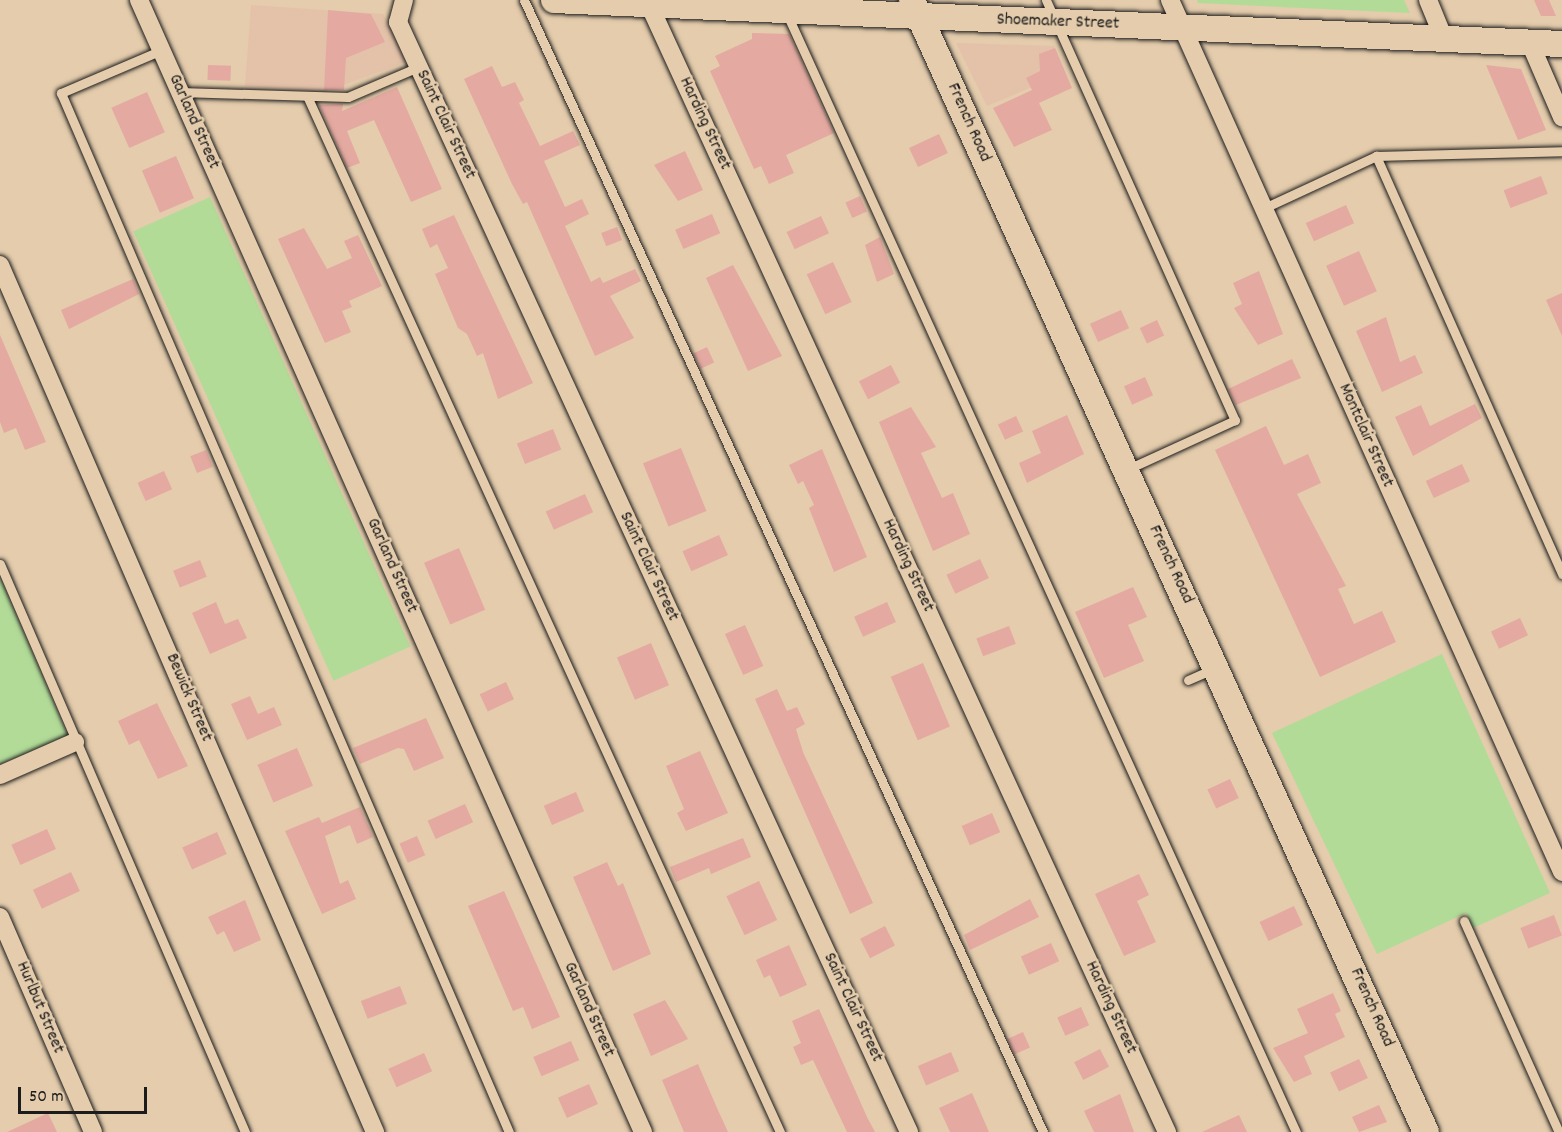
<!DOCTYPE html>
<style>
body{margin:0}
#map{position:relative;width:1562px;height:1132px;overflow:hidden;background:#e4ccac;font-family:Dekko,sans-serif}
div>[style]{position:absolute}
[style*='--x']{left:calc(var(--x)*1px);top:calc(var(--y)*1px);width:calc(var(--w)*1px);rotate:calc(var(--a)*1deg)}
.built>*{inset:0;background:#e4c2a9}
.green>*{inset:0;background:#b2db98;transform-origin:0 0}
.building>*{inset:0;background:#e4aaa1;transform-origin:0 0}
.roads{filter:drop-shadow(0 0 2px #1c1c1c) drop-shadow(0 0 2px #1c1c1c)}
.lane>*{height:9px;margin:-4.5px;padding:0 4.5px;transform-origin:4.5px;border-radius:4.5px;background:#e4ccac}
.street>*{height:18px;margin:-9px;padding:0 9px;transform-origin:9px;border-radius:9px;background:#e4ccac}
.secondary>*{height:26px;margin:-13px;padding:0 13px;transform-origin:13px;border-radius:13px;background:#e4ccac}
span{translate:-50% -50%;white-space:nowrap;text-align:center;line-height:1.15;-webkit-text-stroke:5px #e4ccac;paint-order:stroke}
.street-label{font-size:18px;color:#1c1c1c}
.scale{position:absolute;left:18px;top:1087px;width:129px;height:27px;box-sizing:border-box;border:3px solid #1c1c1c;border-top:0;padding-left:8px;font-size:18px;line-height:21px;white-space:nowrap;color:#1c1c1c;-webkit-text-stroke:4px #e4ccac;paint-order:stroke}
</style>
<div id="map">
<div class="built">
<div style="clip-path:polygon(251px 5px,383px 14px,406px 62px,324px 92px,245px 86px)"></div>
<div style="clip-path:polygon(956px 43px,1054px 46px,1065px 73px,987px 106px)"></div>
</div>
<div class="green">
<div style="clip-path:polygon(1197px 0,1404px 0,1410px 13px,1198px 3px)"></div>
<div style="left:210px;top:197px;width:492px;height:84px;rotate:66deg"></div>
<div style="clip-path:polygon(0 577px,68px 736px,0 764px)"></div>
<div style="clip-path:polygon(1442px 654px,1550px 893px,1473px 928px,1466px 913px,1377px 954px,1272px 733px)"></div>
</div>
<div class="building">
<div style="clip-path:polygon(1534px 0,1549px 0,1556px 16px,1541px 16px)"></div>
<div style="clip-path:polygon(328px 10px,371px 14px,385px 42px,346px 58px,344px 90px,324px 90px)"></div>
<div style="clip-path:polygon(752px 33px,789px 34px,834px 133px,786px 155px,794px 173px,769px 184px,761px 166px,754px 169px,710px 71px,720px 66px,715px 56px,752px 39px)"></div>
<div style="clip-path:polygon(1055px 48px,1072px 88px,1039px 103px,1052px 130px,1014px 147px,993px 108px,1032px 90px,1026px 78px,1040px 71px,1039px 54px)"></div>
<div style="left:208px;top:65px;width:23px;height:15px;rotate:2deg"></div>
<div style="clip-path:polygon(1486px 65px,1521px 69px,1546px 130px,1518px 140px)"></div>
<div style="clip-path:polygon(492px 66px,502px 87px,515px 82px,524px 100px,519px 103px,540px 146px,573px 131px,580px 145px,544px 161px,565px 207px,582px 199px,589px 214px,565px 226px,591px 282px,600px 277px,603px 283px,635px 269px,641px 281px,610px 296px,634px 338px,595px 356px,527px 202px,523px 204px,512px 184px,464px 79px)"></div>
<div style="clip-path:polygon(397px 87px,442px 189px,411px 202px,374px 120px,347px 131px,360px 163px,347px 168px,319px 105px,343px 104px,342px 111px)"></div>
<div style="left:147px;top:92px;width:44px;height:39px;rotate:66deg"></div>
<div style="left:939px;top:134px;width:21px;height:33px;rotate:65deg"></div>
<div style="clip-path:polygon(685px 151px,703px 190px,678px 201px,654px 165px)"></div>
<div style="left:176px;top:156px;width:46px;height:37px;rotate:67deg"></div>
<div style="left:1541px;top:176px;width:19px;height:40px;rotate:69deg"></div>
<div style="left:860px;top:196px;width:17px;height:16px;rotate:66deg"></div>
<div style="left:1346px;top:205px;width:20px;height:44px;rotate:66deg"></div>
<div style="left:712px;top:214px;width:21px;height:40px;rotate:67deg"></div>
<div style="clip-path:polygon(454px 215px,533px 383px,498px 399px,483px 353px,477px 356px,467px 334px,458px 328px,435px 274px,448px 268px,437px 244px,430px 248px,422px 229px)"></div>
<div style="left:821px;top:216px;width:19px;height:38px;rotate:65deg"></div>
<div style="left:617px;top:227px;width:14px;height:17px;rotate:69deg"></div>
<div style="clip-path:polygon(304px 228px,327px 269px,352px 258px,344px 241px,358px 235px,382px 286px,349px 301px,352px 307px,342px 311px,351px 332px,325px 343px,278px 239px)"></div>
<div style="clip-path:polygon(880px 237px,894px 274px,877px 282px,865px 245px)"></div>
<div style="left:1359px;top:251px;width:44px;height:36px;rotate:66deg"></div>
<div style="left:833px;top:262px;width:44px;height:29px;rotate:65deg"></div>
<div style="clip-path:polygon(733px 265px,782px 356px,748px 371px,706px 278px)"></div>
<div style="clip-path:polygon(1259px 271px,1283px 334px,1258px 345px,1234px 308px,1242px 304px,1233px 283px)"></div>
<div style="clip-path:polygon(133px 279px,139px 294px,69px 329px,61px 310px)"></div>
<div style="clip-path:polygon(1562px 293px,1562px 336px,1546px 300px)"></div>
<div style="left:1121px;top:310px;width:20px;height:34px;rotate:66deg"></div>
<div style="clip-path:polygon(1386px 317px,1400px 362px,1415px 355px,1423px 373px,1382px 392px,1356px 331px)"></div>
<div style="left:1157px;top:320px;width:17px;height:19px;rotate:65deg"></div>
<div style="clip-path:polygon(0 335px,46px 442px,25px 450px,16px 428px,4px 433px,0 422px)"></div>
<div style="left:707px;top:347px;width:17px;height:15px;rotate:65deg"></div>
<div style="clip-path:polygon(1292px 359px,1301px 378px,1236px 405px,1228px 389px)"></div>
<div style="left:891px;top:365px;width:20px;height:36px;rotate:63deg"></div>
<div style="left:1145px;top:377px;width:20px;height:23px;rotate:66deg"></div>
<div style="clip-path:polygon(1475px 404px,1482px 418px,1413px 456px,1395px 417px,1421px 405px,1430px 426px)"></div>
<div style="clip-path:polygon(911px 407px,936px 447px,921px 453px,942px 498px,953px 493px,970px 534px,933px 551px,879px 422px)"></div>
<div style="clip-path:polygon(1067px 415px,1084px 454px,1027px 483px,1019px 463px,1041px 453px,1032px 431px)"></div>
<div style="left:1016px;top:416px;width:17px;height:20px;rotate:65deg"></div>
<div style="clip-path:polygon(1266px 426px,1284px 465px,1308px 454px,1321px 483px,1297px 494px,1346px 586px,1338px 589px,1354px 624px,1382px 611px,1396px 642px,1320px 677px,1215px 450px)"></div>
<div style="left:553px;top:429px;width:22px;height:39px;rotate:68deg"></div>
<div style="left:681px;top:448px;width:68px;height:41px;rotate:68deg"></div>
<div style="clip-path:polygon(822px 449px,867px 557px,834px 572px,809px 508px,814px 505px,803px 481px,798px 484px,789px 465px)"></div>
<div style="left:206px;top:450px;width:18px;height:17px;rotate:68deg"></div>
<div style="left:1462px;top:464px;width:19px;height:40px;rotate:65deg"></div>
<div style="left:164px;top:471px;width:20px;height:29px;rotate:66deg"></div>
<div style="left:585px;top:494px;width:20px;height:43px;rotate:66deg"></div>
<div style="left:719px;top:535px;width:22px;height:40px;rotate:66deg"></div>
<div style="left:459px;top:548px;width:67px;height:38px;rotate:67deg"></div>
<div style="left:980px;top:559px;width:21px;height:37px;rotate:65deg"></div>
<div style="left:200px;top:560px;width:18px;height:29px;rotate:68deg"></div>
<div style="clip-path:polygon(1133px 587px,1147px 617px,1128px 625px,1144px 661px,1104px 678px,1075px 612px)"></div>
<div style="clip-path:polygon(216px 602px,225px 624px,238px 619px,247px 638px,210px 654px,192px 613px)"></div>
<div style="left:887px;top:602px;width:22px;height:36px;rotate:66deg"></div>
<div style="left:1520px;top:618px;width:19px;height:32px;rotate:65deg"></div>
<div style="left:745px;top:625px;width:45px;height:22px;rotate:66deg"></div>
<div style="left:1009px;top:626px;width:19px;height:35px;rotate:69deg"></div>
<div style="left:651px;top:643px;width:46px;height:37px;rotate:67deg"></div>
<div style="left:923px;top:663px;width:69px;height:35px;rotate:67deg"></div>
<div style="left:506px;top:682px;width:19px;height:29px;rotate:65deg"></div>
<div style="clip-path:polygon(777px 689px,787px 711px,797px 707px,805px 724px,796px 729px,803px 752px,873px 903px,850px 914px,755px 699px)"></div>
<div style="clip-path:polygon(250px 696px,258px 714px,274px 707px,282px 725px,247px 740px,231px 704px)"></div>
<div style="clip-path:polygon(157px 703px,188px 766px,158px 779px,139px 740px,129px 745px,118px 721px)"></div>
<div style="clip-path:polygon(426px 718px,444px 758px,414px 771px,404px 749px,398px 748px,360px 764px,353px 748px)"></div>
<div style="left:297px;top:748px;width:41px;height:43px;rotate:67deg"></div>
<div style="clip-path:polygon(700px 751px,728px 813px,686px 831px,677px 813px,684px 809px,666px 766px)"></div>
<div style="left:1230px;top:779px;width:21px;height:25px;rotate:65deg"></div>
<div style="left:576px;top:792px;width:21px;height:35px;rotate:67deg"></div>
<div style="left:465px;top:804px;width:20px;height:41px;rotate:66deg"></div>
<div style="clip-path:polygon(360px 807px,373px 837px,357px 844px,350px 825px,325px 836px,340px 884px,348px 880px,356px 899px,322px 914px,285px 831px,319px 817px,322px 823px)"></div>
<div style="left:992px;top:813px;width:21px;height:33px;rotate:67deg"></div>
<div style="left:47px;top:829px;width:22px;height:39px;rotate:66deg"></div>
<div style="left:217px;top:832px;width:24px;height:38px;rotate:66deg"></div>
<div style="left:417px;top:836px;width:21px;height:19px;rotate:67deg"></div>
<div style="clip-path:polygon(743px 838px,751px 857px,711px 874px,709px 868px,676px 882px,670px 867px)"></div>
<div style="clip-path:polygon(607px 862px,618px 886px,623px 883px,651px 954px,613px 971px,573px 877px)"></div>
<div style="left:71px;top:872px;width:21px;height:42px;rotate:65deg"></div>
<div style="clip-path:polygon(1139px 874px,1149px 895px,1137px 901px,1156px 942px,1124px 956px,1095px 894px)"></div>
<div style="left:759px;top:881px;width:43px;height:36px;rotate:65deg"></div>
<div style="clip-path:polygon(504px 891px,560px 1017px,532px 1029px,523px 1007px,513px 1011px,468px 906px)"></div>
<div style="clip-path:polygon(1030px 899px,1039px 917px,970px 950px,964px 935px)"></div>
<div style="clip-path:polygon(245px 900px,261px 940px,234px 952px,224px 931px,217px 935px,208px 917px)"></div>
<div style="left:1294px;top:906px;width:21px;height:38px;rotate:65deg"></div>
<div style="left:1554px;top:915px;width:22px;height:36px;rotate:69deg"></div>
<div style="left:885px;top:926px;width:22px;height:28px;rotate:63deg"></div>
<div style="left:1051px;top:943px;width:20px;height:33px;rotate:66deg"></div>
<div style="clip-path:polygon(789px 945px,807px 985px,780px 997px,770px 975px,764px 978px,756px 960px)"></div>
<div style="left:400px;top:986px;width:19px;height:42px;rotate:69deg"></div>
<div style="clip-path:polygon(1333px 993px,1341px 1011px,1335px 1014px,1345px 1037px,1304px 1056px,1312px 1074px,1294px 1082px,1273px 1048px,1308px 1033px,1297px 1009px)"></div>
<div style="clip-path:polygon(665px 1000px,688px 1039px,651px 1056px,633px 1014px)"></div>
<div style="left:1081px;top:1007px;width:20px;height:26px;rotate:66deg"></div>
<div style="clip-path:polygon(819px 1009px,867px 1117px,875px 1132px,847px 1132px,813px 1060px,801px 1065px,793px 1047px,801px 1043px,792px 1021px)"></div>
<div style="left:1023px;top:1032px;width:17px;height:17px;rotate:66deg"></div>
<div style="left:571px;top:1041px;width:21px;height:41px;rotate:67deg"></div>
<div style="left:1100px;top:1049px;width:20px;height:29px;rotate:63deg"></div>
<div style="left:951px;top:1052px;width:21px;height:36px;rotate:67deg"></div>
<div style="left:424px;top:1053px;width:20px;height:39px;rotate:66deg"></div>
<div style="left:1359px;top:1059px;width:21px;height:32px;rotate:65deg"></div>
<div style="clip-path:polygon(698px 1064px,717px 1108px,728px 1132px,684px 1132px,662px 1080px)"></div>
<div style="left:589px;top:1084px;width:22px;height:34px;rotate:66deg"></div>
<div style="clip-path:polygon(972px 1093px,989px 1132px,950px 1132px,939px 1108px)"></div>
<div style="clip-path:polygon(1120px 1094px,1134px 1132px,1094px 1132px,1084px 1111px)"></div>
<div style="clip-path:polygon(1379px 1105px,1387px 1122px,1359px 1132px,1352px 1117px)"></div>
<div style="clip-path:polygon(48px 1113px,57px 1132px,7px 1132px)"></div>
<div style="clip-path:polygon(1239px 1115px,1247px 1132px,1202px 1132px)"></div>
</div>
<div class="roads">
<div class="lane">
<div style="--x:524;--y:0;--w:1245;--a:65.37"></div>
<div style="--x:1046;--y:0;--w:461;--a:65.8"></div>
<div style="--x:1235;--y:420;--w:118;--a:155.4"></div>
<div style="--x:786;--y:12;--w:1231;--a:65.52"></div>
<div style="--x:162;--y:50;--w:110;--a:156.9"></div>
<div style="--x:61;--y:93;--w:1131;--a:66.68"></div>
<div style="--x:180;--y:92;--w:168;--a:1.7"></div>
<div style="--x:348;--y:97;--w:76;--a:-23.2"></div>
<div style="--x:307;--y:96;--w:1139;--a:65.46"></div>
<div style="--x:1376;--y:156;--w:458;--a:66"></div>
<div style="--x:1262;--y:209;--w:126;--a:-24.9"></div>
<div style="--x:1376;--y:156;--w:186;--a:-1.5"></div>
<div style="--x:0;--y:564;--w:619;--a:66.67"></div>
<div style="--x:1188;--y:680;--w:27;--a:-24"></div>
<div style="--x:1464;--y:921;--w:231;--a:65.8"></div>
</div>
<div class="street">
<div style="--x:139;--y:0;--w:1239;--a:66"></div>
<div style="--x:404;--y:0;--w:23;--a:105"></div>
<div style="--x:398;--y:22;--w:1222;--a:65.28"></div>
<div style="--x:647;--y:0;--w:1246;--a:65.33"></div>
<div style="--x:1170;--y:0;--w:956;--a:65.79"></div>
<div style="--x:1428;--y:0;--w:42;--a:67.7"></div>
<div style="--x:1530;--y:43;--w:81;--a:66.6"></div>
<div style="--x:0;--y:265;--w:945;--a:66.61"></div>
<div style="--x:0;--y:775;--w:82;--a:-23.7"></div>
<div style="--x:0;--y:917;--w:234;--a:66.6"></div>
</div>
<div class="secondary">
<div style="--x:554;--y:0;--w:1009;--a:2.5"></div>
<div style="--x:912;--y:0;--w:1243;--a:65.58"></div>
</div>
</div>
<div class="street-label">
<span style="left:1058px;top:23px;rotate:2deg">Shoemaker Street</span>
<span style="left:193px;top:122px;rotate:66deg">Garland Street</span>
<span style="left:968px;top:123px;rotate:66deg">French Road</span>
<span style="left:704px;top:124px;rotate:65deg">Harding Street</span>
<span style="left:445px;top:125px;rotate:65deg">Saint Clair Street</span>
<span style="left:1365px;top:436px;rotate:66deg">Montclair Street</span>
<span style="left:1170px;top:565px;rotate:65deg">French Road</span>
<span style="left:391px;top:566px;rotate:66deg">Garland Street</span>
<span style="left:907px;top:566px;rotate:65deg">Harding Street</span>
<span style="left:648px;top:567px;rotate:65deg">Saint Clair Street</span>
<span style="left:188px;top:698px;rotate:67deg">Bewick Street</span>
<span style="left:39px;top:1008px;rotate:67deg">Hurlbut Street</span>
<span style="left:852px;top:1008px;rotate:65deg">Saint Clair Street</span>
<span style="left:1110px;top:1008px;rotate:65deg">Harding Street</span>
<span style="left:1371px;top:1008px;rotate:66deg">French Road</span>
<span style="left:588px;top:1010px;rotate:66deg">Garland Street</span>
</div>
<div class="scale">50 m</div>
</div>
